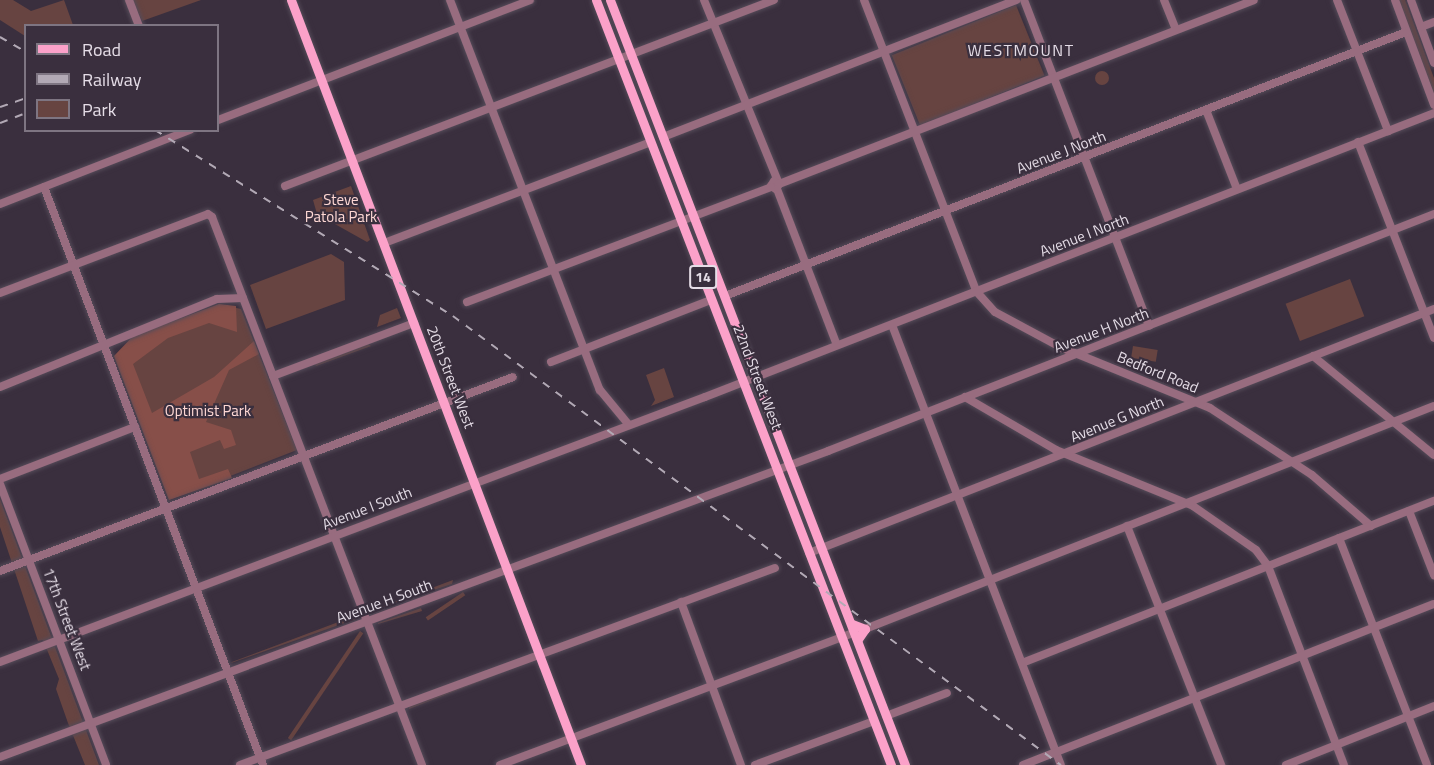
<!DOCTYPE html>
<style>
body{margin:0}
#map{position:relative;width:1434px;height:765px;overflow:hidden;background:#3a2f3e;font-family:"Titillium Web",sans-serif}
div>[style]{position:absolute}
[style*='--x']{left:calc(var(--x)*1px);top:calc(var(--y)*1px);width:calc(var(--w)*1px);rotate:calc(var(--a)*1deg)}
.green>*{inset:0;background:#674441;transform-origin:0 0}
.round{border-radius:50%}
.forest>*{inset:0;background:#874f49}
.roads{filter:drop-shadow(0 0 2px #554b59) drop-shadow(0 0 2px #554b59)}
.minor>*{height:8px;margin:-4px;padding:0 4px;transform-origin:4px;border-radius:4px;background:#986c7f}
.major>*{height:9px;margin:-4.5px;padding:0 4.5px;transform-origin:4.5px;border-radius:4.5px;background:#fba1c9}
.rail>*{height:1.5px;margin-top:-0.75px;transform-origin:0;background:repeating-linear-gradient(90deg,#b2a9b5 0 8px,transparent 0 16px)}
span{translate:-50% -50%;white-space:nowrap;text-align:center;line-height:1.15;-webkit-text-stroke:4.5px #3a2f3e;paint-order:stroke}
.shield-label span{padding:2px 4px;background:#3a2f3e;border:2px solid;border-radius:4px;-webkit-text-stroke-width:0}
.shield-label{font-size:14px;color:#e5dde7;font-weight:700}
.street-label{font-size:15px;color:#e5dde7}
.park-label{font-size:15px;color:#fed8d4}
.neighbourhood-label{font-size:16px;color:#e5dde7;letter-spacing:1.5px}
.legend{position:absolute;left:24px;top:24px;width:195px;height:108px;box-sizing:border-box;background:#3a2f3e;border:2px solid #7e7582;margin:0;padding:8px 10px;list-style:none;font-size:18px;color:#e5dde7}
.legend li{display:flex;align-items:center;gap:12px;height:30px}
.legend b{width:30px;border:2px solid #7e7582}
</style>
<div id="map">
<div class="green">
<div style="clip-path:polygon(0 0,13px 0,31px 11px,64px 0,73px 25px,26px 26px,25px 36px,0 20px)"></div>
<div style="clip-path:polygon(133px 0,201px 0,142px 21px)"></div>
<div style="clip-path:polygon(1398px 0,1405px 0,1434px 78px,1434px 94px)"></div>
<div style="left:1016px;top:5px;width:76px;height:134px;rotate:68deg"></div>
<div class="round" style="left:1095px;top:71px;width:14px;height:14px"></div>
<div style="clip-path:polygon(351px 186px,370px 240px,367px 242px,317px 214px,313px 200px)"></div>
<div style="clip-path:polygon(331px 254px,344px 262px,345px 300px,266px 329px,250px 285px)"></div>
<div style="left:1350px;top:279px;width:40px;height:69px;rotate:69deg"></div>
<div style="clip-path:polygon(219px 304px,241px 309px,297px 450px,169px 500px,114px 356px)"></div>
<div style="clip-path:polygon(397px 308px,401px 318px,377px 327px,380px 315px)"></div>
<div style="clip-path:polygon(368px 344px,371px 346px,316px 366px,315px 364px)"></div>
<div style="left:1133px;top:346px;width:25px;height:12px;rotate:9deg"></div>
<div style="clip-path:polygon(664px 368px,674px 397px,651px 406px,655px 400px,646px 375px)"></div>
<div style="clip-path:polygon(0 499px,99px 765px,85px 765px,68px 723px,56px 689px,59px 679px,43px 640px,38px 641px,0 527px)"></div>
<div style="clip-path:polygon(453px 580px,452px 584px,373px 610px)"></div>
<div style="left:463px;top:592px;width:4px;height:45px;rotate:56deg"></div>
<div style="clip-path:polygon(421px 608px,422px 611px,378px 624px,378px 623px)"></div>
<div style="clip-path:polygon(357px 615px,356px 619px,231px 663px,232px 662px)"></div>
<div style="left:360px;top:631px;width:4px;height:129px;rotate:34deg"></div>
<div style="clip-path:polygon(494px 676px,409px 709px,409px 707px)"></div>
</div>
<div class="forest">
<div style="clip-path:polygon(219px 304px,236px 306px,237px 332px,209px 323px,168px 338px,133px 364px,152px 413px,214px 377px,254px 341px,259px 354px,229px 370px,206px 422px,231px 430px,236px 445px,224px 449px,220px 440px,190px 452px,199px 479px,228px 469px,232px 478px,169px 500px,114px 356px,133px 336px)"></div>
</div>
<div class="roads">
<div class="minor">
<div style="--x:129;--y:0;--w:28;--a:69"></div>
<div style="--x:450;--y:0;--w:418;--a:69"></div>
<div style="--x:600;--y:390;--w:45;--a:50.4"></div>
<div style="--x:704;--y:0;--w:199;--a:67.8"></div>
<div style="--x:779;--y:184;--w:6;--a:121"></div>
<div style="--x:776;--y:189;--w:6;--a:-149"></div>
<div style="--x:771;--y:186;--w:6;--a:-59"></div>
<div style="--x:864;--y:0;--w:312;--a:68.9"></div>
<div style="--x:976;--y:291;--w:28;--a:48"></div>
<div style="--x:995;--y:312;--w:74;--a:28.3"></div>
<div style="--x:1060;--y:347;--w:162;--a:22.1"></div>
<div style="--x:1210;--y:408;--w:122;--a:33.3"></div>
<div style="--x:1312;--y:475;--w:78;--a:40.8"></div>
<div style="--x:1024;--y:0;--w:349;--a:69"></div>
<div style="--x:1164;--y:0;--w:32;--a:68"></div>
<div style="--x:1337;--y:0;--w:141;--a:68.7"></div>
<div style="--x:1395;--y:0;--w:112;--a:69.6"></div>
<div style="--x:1411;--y:0;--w:67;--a:69.9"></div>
<div style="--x:1421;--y:27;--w:14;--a:-21"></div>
<div style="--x:1206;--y:110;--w:85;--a:68.6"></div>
<div style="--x:218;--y:120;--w:334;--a:-21"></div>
<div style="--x:663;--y:137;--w:379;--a:-21.2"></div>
<div style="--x:1358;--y:142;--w:210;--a:68.8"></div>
<div style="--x:779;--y:184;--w:509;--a:-21.17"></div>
<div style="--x:285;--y:186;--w:523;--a:-20.83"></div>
<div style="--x:44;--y:187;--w:618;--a:69.25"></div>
<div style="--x:777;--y:189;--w:167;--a:69"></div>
<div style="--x:0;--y:204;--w:204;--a:-21.3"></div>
<div style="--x:384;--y:243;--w:285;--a:-20.7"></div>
<div style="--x:0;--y:293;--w:222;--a:-20.8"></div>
<div style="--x:208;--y:214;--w:5;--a:37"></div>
<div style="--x:212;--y:217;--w:587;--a:69.03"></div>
<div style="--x:725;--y:296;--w:730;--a:-21.19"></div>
<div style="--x:467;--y:302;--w:325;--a:-20.7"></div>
<div style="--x:892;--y:325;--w:471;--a:69"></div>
<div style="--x:1313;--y:356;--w:156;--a:39.3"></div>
<div style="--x:551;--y:362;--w:172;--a:-21.2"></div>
<div style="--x:273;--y:376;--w:151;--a:-20.6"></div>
<div style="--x:0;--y:387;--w:234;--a:-22.1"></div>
<div style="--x:217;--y:299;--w:26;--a:-2"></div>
<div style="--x:965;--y:397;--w:105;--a:30.2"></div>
<div style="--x:1056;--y:450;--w:148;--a:22.2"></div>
<div style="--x:1193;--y:506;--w:77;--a:34.9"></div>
<div style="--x:1256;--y:550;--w:20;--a:53"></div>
<div style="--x:1268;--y:566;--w:213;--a:69.1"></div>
<div style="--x:0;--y:479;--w:145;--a:-21.1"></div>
<div style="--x:0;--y:484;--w:300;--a:69.3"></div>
<div style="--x:1409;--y:511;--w:69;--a:68.7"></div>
<div style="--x:1127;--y:526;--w:257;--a:68.5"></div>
<div style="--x:1339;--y:538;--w:243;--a:68.8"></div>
<div style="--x:809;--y:553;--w:671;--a:-21.33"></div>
<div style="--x:0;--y:571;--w:548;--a:-20.71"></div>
<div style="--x:681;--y:602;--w:174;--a:69.8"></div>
<div style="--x:865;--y:629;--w:611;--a:-21.4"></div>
<div style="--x:0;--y:662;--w:753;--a:-20.6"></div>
<div style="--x:705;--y:397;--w:782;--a:-21.28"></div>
<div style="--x:1022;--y:663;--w:443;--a:-21.5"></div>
<div style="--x:886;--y:716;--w:65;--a:-20.7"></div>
<div style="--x:0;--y:757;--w:883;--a:-20.28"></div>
<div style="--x:828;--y:451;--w:651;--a:-21.36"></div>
<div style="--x:240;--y:765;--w:570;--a:-20.21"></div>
<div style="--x:500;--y:765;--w:379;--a:-20.5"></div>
<div style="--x:755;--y:765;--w:127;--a:-20.3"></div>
<div style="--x:1023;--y:765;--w:441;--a:-21.4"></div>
<div style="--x:1286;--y:765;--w:159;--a:-21.7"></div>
</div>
<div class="major">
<div style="--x:291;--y:0;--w:818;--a:69.24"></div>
<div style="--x:596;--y:0;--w:820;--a:68.91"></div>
<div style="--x:610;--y:0;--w:820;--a:68.91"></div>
<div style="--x:852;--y:624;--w:14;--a:21"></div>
<div style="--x:865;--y:629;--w:12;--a:125"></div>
</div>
</div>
<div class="rail">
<div style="--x:0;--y:37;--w:30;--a:30"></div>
<div style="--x:0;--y:107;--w:28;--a:-19"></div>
<div style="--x:0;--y:123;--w:28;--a:-21"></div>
<div style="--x:155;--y:130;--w:351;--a:32"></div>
<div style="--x:453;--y:316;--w:756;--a:36.45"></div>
</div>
<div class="shield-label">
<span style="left:703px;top:277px">14</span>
</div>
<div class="street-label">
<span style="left:1061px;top:152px;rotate:-21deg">Avenue J North</span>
<span style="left:1084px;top:235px;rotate:-21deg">Avenue I North</span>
<span style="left:1101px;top:330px;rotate:-21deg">Avenue H North</span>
<span style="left:1158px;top:372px;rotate:22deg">Bedford Road</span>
<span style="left:451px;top:377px;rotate:69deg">20th Street West</span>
<span style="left:758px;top:377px;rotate:69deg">22nd Street West</span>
<span style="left:1117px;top:419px;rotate:-22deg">Avenue G North</span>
<span style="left:367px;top:508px;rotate:-21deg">Avenue I South</span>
<span style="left:384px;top:601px;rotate:-20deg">Avenue H South</span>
<span style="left:67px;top:619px;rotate:69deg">17th Street West</span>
</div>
<div class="park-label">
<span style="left:341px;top:208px">Steve<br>Patola Park</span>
<span style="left:208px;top:411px">Optimist Park</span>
</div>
<div class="neighbourhood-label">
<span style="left:1021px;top:50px">WESTMOUNT</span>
</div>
<ul class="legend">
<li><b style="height:8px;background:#fba1c9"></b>Road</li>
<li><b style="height:8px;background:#b2a9b5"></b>Railway</li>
<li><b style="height:16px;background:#674441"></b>Park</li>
</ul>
</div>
